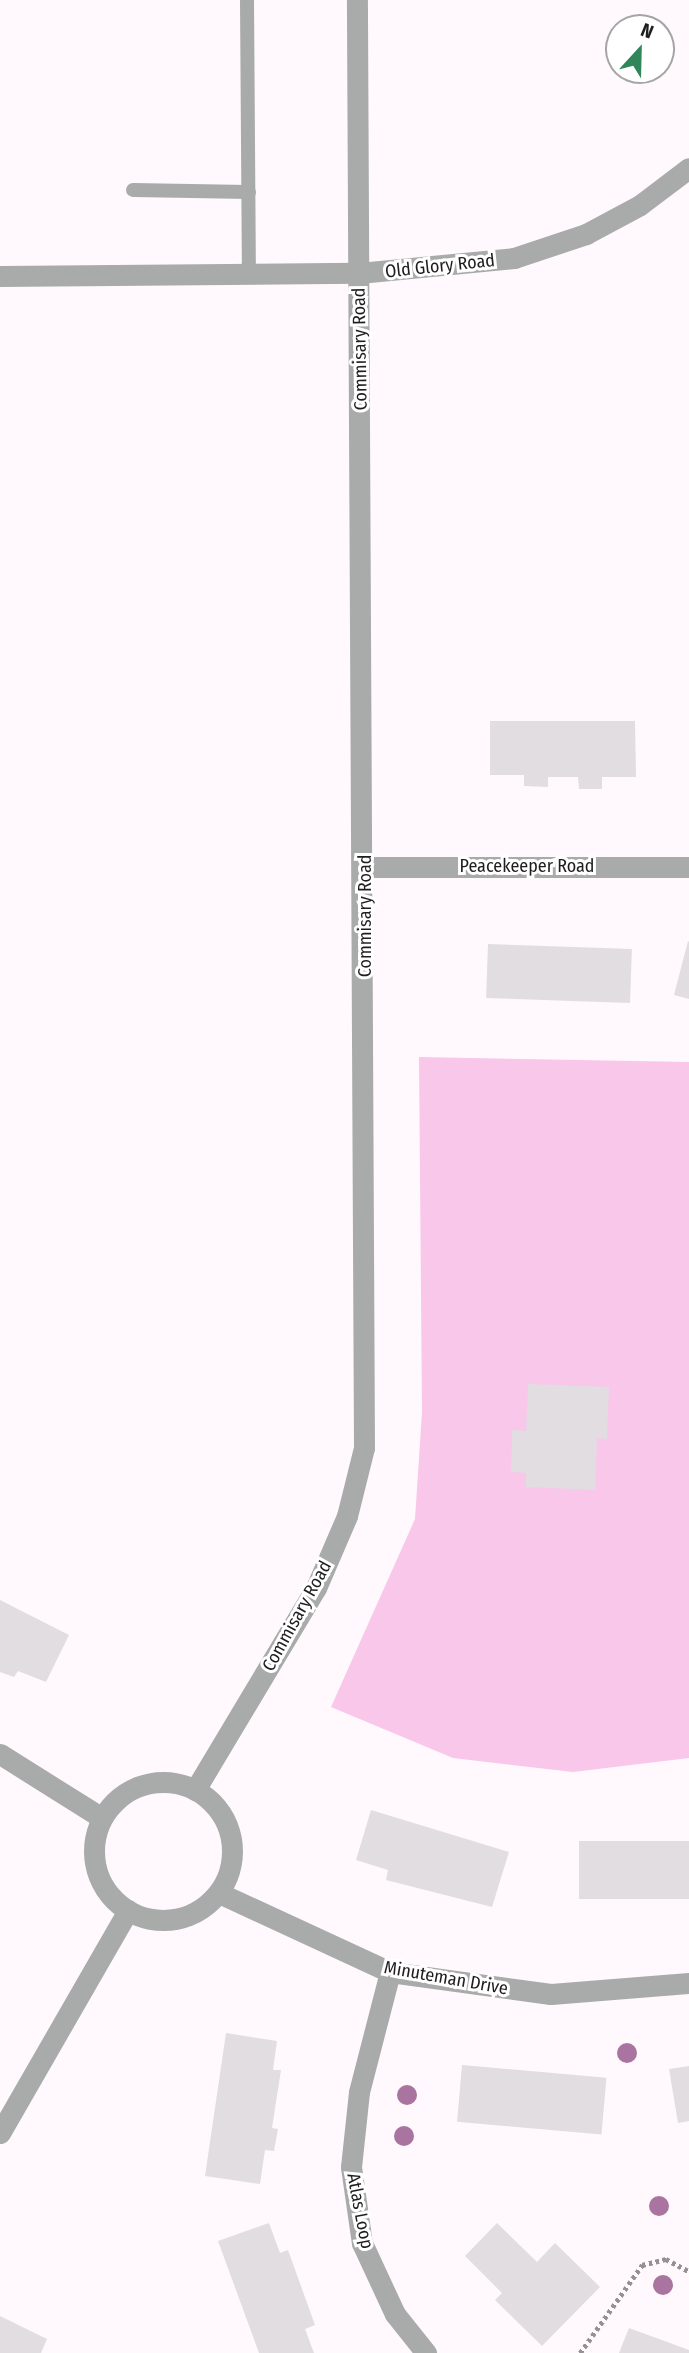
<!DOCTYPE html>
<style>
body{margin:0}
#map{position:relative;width:689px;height:2353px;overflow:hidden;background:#fff9fd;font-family:"Fira Sans Condensed",sans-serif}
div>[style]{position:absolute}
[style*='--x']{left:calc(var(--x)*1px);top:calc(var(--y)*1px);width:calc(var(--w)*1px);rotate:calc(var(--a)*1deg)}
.green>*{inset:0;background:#f8c7ea}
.building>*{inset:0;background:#e2dde1;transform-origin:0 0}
.path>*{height:4.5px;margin-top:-2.25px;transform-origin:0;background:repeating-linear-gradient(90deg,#949093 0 3.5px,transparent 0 7px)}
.lane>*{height:14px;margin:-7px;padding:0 7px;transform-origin:7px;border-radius:7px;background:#a9abaa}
.street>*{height:21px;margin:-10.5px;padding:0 10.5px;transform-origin:10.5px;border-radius:10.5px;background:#a9abaa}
.street>.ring{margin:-10.5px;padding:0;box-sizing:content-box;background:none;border:21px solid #a9abaa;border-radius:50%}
.trees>*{width:20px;height:20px;margin:-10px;border-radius:50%;background:#a974a0}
span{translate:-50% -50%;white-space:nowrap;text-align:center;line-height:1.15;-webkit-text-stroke:6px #fff;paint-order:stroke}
.street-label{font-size:18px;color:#1f1d1f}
.north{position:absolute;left:605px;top:14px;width:70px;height:70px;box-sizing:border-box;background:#fff;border:2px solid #a5a5a5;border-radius:50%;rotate:22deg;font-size:19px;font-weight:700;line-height:28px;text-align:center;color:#1f1d1f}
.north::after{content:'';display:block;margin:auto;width:24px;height:32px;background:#318659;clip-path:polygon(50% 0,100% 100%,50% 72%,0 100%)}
</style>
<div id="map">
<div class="green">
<div style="clip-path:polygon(419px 1057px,689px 1062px,689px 1758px,573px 1772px,453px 1758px,331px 1707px,415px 1519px,422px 1412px)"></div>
</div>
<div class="building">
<div style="clip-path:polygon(490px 721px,635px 721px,636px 777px,602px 777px,602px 789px,579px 789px,578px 777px,548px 777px,548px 787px,524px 786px,524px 775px,490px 775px)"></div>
<div style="clip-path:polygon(688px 941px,689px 942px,689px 999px,674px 995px)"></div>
<div style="left:488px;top:944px;width:144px;height:54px;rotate:2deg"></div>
<div style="clip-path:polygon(528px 1384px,609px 1387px,607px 1439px,597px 1438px,595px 1490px,526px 1487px,526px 1473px,511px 1472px,512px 1430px,526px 1431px)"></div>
<div style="clip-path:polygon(0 1600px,69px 1635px,46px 1682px,18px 1671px,14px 1677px,0 1672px)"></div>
<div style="clip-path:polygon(371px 1810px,509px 1852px,492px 1907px,386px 1880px,388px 1870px,356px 1860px)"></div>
<div style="left:689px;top:1841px;width:58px;height:110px;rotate:90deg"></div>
<div style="clip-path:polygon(226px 2033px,277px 2041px,273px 2070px,281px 2070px,272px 2128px,278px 2129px,274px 2151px,265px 2150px,260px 2184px,205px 2176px)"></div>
<div style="left:462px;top:2065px;width:145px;height:57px;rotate:5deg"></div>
<div style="clip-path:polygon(689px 2066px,689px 2121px,678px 2123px,669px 2069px)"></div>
<div style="clip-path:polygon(269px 2223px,280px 2253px,288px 2250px,315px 2325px,305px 2329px,314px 2353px,259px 2353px,218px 2241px)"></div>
<div style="clip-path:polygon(497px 2223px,537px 2262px,555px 2243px,600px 2287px,542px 2346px,495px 2300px,502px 2293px,465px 2256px)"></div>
<div style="clip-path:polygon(0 2316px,47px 2339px,41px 2353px,0 2353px)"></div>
<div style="clip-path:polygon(629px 2328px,689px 2350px,689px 2353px,619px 2353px)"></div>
</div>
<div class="path">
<div style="--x:580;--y:2353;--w:108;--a:-54.8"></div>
<div style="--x:642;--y:2265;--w:25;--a:-14"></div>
<div style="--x:666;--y:2259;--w:26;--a:28"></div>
</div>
<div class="lane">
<div style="--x:247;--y:0;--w:273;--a:89.6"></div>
<div style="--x:133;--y:190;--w:116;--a:1"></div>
</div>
<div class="street">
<div style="--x:0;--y:276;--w:359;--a:-0.5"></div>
<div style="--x:359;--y:273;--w:156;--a:-5.5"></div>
<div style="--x:514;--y:258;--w:76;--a:-18.4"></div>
<div style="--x:586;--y:234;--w:61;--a:-28.2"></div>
<div style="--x:640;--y:205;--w:61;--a:-37.1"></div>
<div style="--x:365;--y:867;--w:324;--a:0"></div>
<div style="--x:0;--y:1754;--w:120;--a:32.1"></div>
<div class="ring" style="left:94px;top:1782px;width:117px;height:117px"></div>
<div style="--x:195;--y:1790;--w:235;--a:-59.1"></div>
<div style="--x:316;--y:1588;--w:78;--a:-66.7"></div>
<div style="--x:347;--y:1516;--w:70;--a:-76"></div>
<div style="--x:364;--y:1448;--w:1448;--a:-90.28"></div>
<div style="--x:219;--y:1893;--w:188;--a:24.8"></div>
<div style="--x:390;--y:1972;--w:162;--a:7.8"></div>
<div style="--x:551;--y:1994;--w:138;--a:-4.6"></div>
<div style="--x:390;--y:1972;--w:124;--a:104.5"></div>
<div style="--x:359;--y:2092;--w:75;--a:96.1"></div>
<div style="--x:351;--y:2167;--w:77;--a:81.8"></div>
<div style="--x:362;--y:2243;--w:78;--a:65.1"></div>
<div style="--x:395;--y:2314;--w:50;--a:51.5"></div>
<div style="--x:0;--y:2133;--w:257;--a:-60.1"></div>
</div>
<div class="trees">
<div style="left:627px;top:2053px"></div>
<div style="left:407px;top:2095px"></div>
<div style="left:404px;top:2136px"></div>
<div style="left:659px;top:2206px"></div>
<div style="left:663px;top:2285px"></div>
</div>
<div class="street-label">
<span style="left:440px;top:266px;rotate:-6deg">Old Glory Road</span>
<span style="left:360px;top:349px;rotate:-91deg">Commisary Road</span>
<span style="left:527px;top:866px">Peacekeeper Road</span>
<span style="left:365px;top:916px;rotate:-90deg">Commisary Road</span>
<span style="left:297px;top:1616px;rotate:-61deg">Commisary Road</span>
<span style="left:446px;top:1978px;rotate:10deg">Minuteman Drive</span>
<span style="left:360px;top:2211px;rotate:79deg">Atlas Loop</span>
</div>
<div class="north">N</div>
</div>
